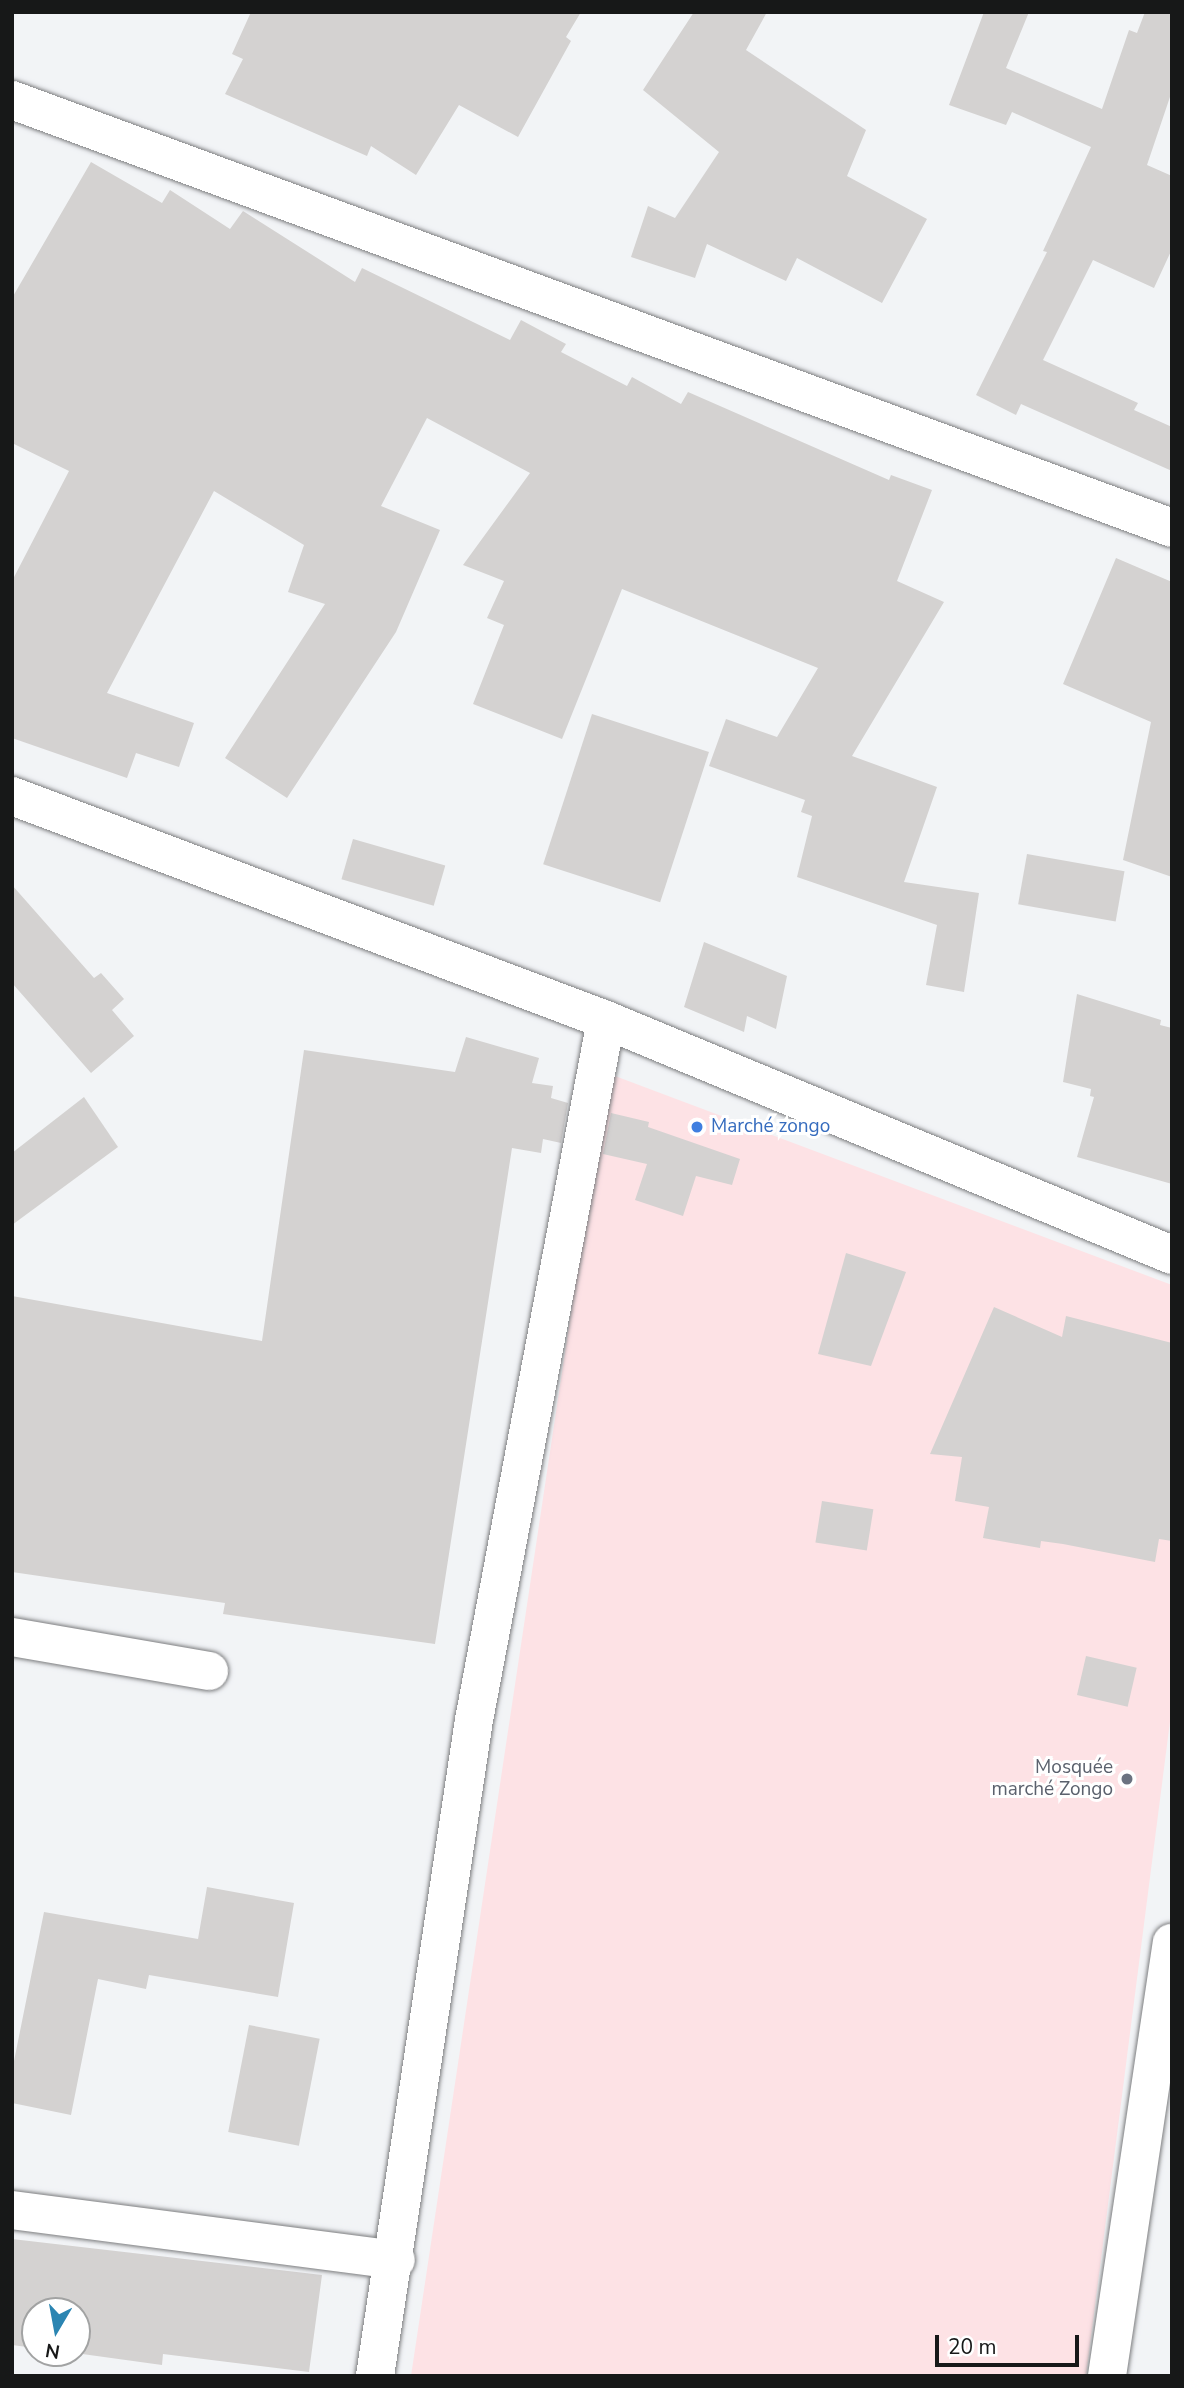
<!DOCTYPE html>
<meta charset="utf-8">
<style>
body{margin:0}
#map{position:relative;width:1184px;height:2388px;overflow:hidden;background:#f2f4f6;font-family:"Nunito Sans",sans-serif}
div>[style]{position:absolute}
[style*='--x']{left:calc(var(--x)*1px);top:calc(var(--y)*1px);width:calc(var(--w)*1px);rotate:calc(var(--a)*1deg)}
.commercial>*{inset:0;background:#fde2e5}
.building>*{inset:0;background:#d4d2d1;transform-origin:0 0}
.roads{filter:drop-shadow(0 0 2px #7d7e80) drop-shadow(0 0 2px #7d7e80)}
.minor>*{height:38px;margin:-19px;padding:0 19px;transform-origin:19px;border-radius:19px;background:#fff}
.dots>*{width:19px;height:19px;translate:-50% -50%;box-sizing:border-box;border:4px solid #fff;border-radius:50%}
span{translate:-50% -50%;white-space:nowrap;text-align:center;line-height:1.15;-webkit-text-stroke:6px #fff;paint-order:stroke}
.shop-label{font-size:19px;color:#366cbe}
.left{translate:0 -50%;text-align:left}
.worship-label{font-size:19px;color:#5b616d}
.right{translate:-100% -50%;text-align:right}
.frame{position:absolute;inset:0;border:14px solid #171818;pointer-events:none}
.north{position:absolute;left:21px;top:2297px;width:70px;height:70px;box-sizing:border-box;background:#fff;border:2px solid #a2a3a3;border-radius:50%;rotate:190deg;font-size:19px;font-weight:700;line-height:28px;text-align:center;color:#171818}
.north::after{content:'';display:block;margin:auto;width:24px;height:32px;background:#2b85b2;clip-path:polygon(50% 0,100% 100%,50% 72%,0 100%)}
.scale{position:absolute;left:935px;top:2335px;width:144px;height:32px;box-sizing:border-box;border:4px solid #171818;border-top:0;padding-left:9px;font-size:21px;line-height:24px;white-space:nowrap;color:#171818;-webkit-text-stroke:5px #fff;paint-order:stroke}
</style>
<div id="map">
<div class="commercial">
<div style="clip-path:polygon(607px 1073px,1172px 1285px,1172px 1706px,1086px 2376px,411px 2376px)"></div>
</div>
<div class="building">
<div style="clip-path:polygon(251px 12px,581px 12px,566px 37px,571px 41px,518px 137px,459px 105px,416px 175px,371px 146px,367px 156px,225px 94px,243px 59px,232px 54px)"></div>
<div style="clip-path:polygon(694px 12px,767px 12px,746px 50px,866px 130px,847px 176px,927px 219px,882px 303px,797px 258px,786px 281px,707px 244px,695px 278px,631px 257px,648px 206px,675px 218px,719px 152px,643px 90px)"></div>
<div style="clip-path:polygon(984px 12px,1029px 12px,1006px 68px,1102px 109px,1129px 30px,1137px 33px,1145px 12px,1172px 12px,1172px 91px,1147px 165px,1172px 176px,1172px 249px,1154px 288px,1093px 260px,1043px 360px,1138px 403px,1134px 410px,1172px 427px,1172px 471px,1021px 404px,1016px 415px,976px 395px,1047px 252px,1043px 251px,1091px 147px,1012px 112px,1006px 125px,949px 105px)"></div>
<div style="clip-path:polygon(91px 162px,162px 203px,170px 190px,230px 229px,243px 211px,355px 282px,362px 268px,510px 340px,521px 320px,566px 344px,561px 352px,627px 386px,632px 377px,681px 404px,688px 392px,889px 480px,891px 475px,932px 490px,897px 581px,944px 602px,852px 756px,937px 787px,904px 882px,979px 893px,964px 992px,926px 985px,937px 925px,797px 877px,812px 816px,801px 812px,805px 800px,709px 766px,726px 719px,777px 737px,818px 668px,622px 589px,562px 739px,473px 704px,504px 625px,487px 618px,504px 581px,463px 565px,530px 473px,427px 418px,381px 506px,440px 530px,396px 632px,287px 798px,225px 758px,325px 604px,288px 592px,304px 545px,214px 491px,107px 693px,194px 723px,179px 767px,136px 753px,127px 778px,12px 738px,12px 581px,69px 471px,12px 443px,12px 298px)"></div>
<div style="clip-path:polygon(1116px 558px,1172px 582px,1172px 877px,1123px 860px,1151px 722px,1063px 684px)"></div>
<div style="left:592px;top:714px;width:123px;height:158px;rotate:18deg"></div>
<div style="left:353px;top:839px;width:96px;height:42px;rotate:16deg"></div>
<div style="left:1027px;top:854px;width:99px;height:51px;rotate:10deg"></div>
<div style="clip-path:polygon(12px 885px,94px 978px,101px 973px,124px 999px,112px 1010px,134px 1036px,91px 1073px,12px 983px)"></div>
<div style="clip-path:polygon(704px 942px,787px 976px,776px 1029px,747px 1016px,744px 1032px,684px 1007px)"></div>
<div style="clip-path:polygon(1077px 994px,1161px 1020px,1160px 1025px,1172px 1028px,1172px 1184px,1077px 1157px,1094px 1097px,1090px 1096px,1091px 1089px,1063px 1082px)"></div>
<div style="clip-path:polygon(466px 1037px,539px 1058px,532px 1083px,553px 1086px,551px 1098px,568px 1103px,561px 1143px,543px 1139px,541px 1153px,512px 1148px,435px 1644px,223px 1614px,225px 1603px,12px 1572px,12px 1296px,262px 1341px,304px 1050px,455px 1072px)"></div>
<div style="clip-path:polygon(84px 1097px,118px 1147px,12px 1225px,12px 1153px)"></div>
<div style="clip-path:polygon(611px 1113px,649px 1122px,648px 1127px,740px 1159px,732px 1185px,696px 1176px,683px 1216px,635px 1200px,647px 1164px,603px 1154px)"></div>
<div style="clip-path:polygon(846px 1253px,906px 1272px,871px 1366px,818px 1354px)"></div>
<div style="clip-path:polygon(994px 1307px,1062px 1337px,1066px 1316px,1172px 1343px,1172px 1541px,1159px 1539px,1155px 1562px,1063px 1544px,1041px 1541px,1040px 1548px,983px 1538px,989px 1507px,955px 1501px,962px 1457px,930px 1454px)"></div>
<div style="left:822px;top:1501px;width:52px;height:42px;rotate:9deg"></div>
<div style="left:1086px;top:1656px;width:52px;height:40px;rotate:13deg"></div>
<div style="clip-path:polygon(207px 1887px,294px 1903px,278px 1997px,149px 1975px,146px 1989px,98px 1979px,71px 2115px,12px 2103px,12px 2071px,44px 1912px,198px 1939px)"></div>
<div style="left:249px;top:2025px;width:72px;height:109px;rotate:11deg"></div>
<div style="clip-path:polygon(12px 2239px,322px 2275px,309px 2372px,163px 2354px,162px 2365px,75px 2353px,77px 2311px,35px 2311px,35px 2348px,12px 2345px)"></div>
</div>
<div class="roads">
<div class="minor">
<div style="--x:12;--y:100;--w:1236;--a:20.25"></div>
<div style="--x:12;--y:796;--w:635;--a:20.66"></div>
<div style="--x:606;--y:1020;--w:613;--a:22.55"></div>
<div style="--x:12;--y:1637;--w:200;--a:9.8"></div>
<div style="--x:12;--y:2210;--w:387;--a:7.4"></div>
<div style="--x:375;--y:2376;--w:663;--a:-81.42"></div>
<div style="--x:474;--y:1720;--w:712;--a:-79.32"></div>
<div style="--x:1107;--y:2376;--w:438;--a:-81.5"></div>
</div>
</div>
<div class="dots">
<div style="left:697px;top:1127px;background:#3f7fe0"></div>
<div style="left:1127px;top:1779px;background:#6b7280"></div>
</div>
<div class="shop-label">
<span class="left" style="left:711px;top:1127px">Marché zongo</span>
</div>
<div class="worship-label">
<span class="right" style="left:1113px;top:1779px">Mosquée<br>marché Zongo</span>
</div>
<div class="frame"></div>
<div class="north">N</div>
<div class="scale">20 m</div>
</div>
